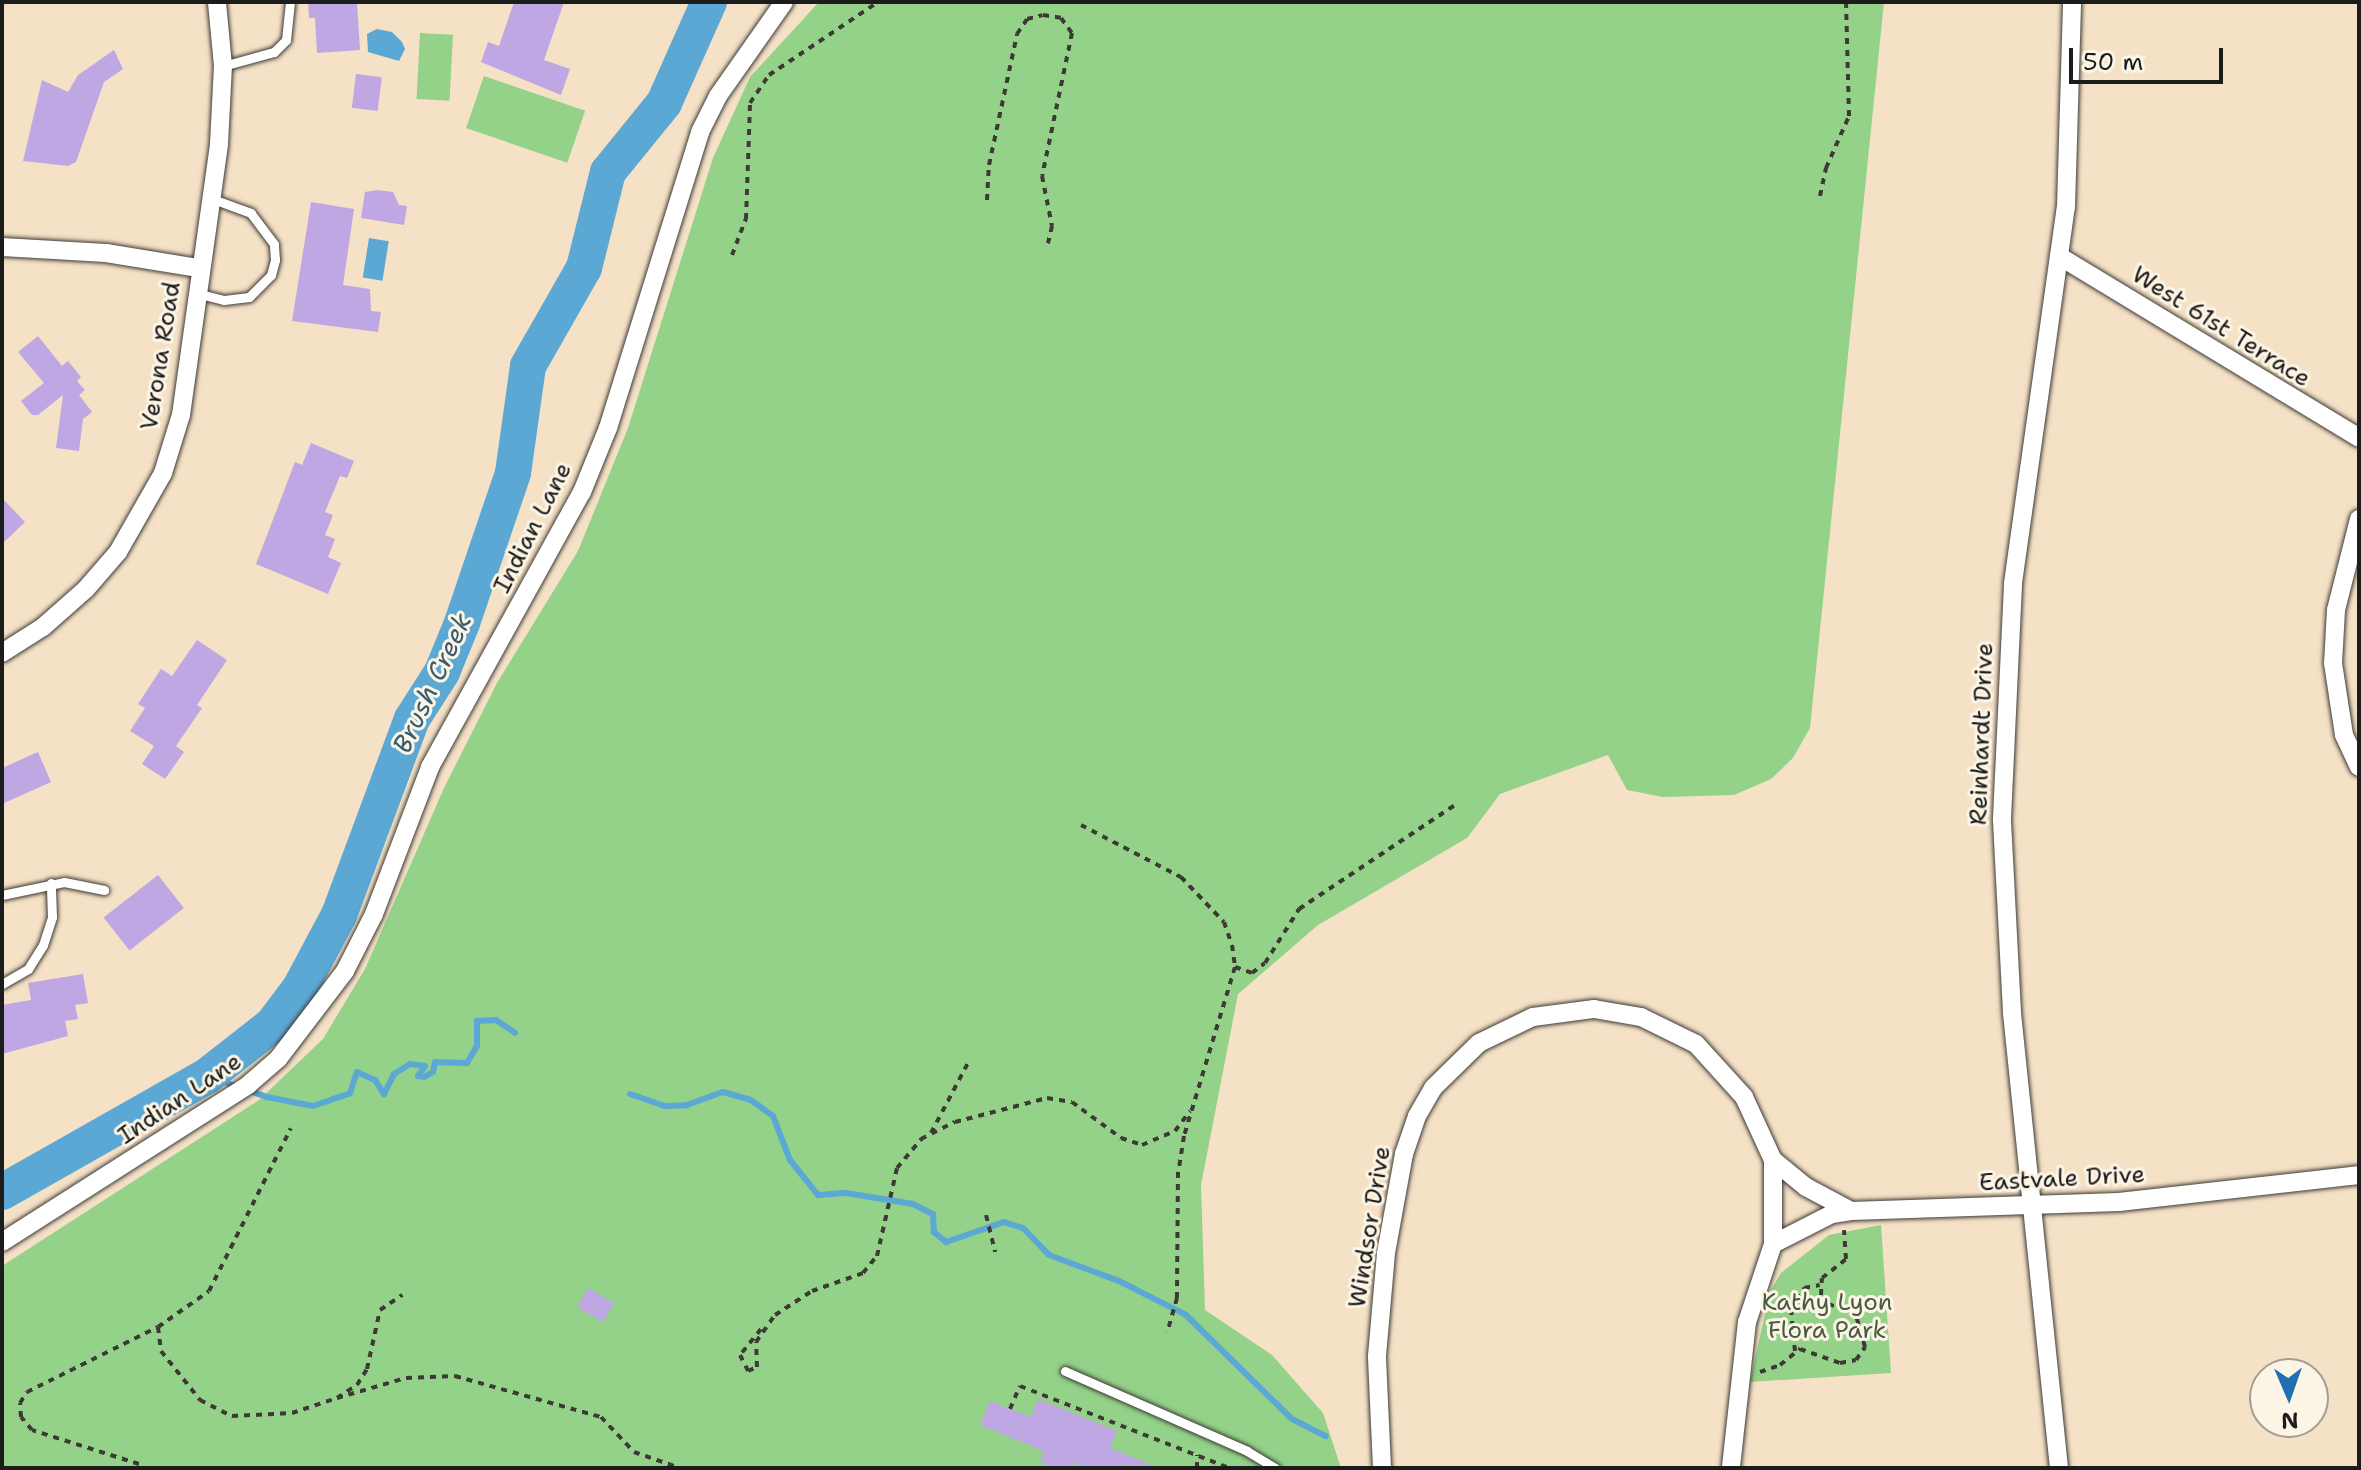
<!DOCTYPE html>
<style>
body{margin:0}
#map{position:relative;width:2361px;height:1470px;overflow:hidden;background:#f5e1c6;font-family:"Shantell Sans",sans-serif}
div>[style]{position:absolute}
[style*='--x']{left:calc(var(--x)*1px);top:calc(var(--y)*1px);width:calc(var(--w)*1px);rotate:calc(var(--a)*1deg)}
.green>*{inset:0;background:#93d288;transform-origin:0 0}
.water>*{inset:0;background:#5ca8d5;transform-origin:0 0}
.stream>*{height:6px;margin:-3px;padding:0 3px;transform-origin:3px;border-radius:3px;background:#5ca8d5}
.river>*{height:36px;margin:-18px;padding:0 18px;transform-origin:18px;border-radius:18px;background:#5ca8d5}
.building>*{inset:0;background:#bea7e3;transform-origin:0 0}
.path>*{height:4px;margin-top:-2px;transform-origin:0;background:repeating-linear-gradient(90deg,#3d3a36 0 6px,transparent 0 12px)}
.roads{filter:drop-shadow(0 0 2px #3d3a36) drop-shadow(0 0 2px #3d3a36)}
.service>*{height:9px;margin:-4.5px;padding:0 4.5px;transform-origin:4.5px;border-radius:4.5px;background:#fff}
.minor>*{height:18px;margin:-9px;padding:0 9px;transform-origin:9px;border-radius:9px;background:#fff}
span{translate:-50% -50%;white-space:nowrap;text-align:center;line-height:1.15;-webkit-text-stroke:6px #fcf5e5;paint-order:stroke}
.street-label{font-size:24px;color:#1c1c1c}
.park-label{font-size:24px;color:#465c42}
.water-label{font-size:26px;color:#395b6f;font-style:italic}
.frame{position:absolute;inset:0;border:4px solid #1c1c1c;pointer-events:none}
.north{position:absolute;left:2249px;top:1358px;width:80px;height:80px;box-sizing:border-box;background:#fcf5e5;border:2px solid #a29e95;border-radius:50%;rotate:178deg;font-size:22px;font-weight:700;line-height:32px;text-align:center;color:#1c1c1c}
.north::after{content:'';display:block;margin:auto;width:28px;height:36px;background:#1f6fb2;clip-path:polygon(50% 0,100% 100%,50% 72%,0 100%)}
.scale{position:absolute;left:2069px;top:48px;width:154px;height:36px;box-sizing:border-box;border:4px solid #1c1c1c;border-top:0;padding-left:10px;font-size:24px;line-height:28px;white-space:nowrap;color:#1c1c1c;-webkit-text-stroke:6px #fcf5e5;paint-order:stroke}
</style>
<div id="map">
<div class="green">
<div style="clip-path:polygon(819px 2px,1884px 2px,1810px 728px,1793px 758px,1771px 779px,1734px 795px,1663px 797px,1627px 790px,1608px 755px,1500px 794px,1467px 838px,1318px 925px,1238px 994px,1201px 1185px,1205px 1310px,1272px 1355px,1323px 1413px,1341px 1468px,2px 1468px,2px 1266px,259px 1100px,323px 1039px,365px 969px,444px 788px,497px 683px,578px 551px,628px 428px,713px 158px,750px 77px)"></div>
<div style="left:420px;top:33px;width:33px;height:66px;rotate:3deg"></div>
<div style="left:484px;top:76px;width:107px;height:55px;rotate:19deg"></div>
<div style="clip-path:polygon(1881px 1225px,1891px 1373px,1750px 1382px,1770px 1291px,1781px 1273px,1829px 1235px)"></div>
</div>
<div class="water">
<div style="clip-path:polygon(377px 29px,392px 32px,402px 42px,405px 49px,399px 61px,368px 52px,367px 34px)"></div>
<div style="left:369px;top:238px;width:20px;height:40px;rotate:9deg"></div>
</div>
<div class="stream">
<div style="--x:207;--y:1076;--w:64;--a:19.3"></div>
<div style="--x:267;--y:1097;--w:47;--a:11.1"></div>
<div style="--x:313;--y:1106;--w:39;--a:-19"></div>
<div style="--x:350;--y:1093;--w:22;--a:-72"></div>
<div style="--x:357;--y:1072;--w:20;--a:24"></div>
<div style="--x:375;--y:1080;--w:17;--a:57"></div>
<div style="--x:384;--y:1094;--w:22;--a:-63"></div>
<div style="--x:394;--y:1074;--w:19;--a:-32"></div>
<div style="--x:410;--y:1064;--w:15;--a:8"></div>
<div style="--x:425;--y:1066;--w:12;--a:125"></div>
<div style="--x:418;--y:1076;--w:6;--a:9"></div>
<div style="--x:424;--y:1077;--w:10;--a:-29"></div>
<div style="--x:433;--y:1072;--w:10;--a:-79"></div>
<div style="--x:435;--y:1062;--w:32;--a:2"></div>
<div style="--x:467;--y:1063;--w:20;--a:-60"></div>
<div style="--x:477;--y:1046;--w:25;--a:-90"></div>
<div style="--x:477;--y:1021;--w:19;--a:-3"></div>
<div style="--x:496;--y:1020;--w:23;--a:34"></div>
<div style="--x:630;--y:1094;--w:36;--a:19"></div>
<div style="--x:664;--y:1106;--w:23;--a:-2"></div>
<div style="--x:687;--y:1105;--w:38;--a:-20"></div>
<div style="--x:723;--y:1092;--w:29;--a:16"></div>
<div style="--x:751;--y:1100;--w:27;--a:36"></div>
<div style="--x:773;--y:1116;--w:47;--a:68.9"></div>
<div style="--x:790;--y:1160;--w:45;--a:51.3"></div>
<div style="--x:818;--y:1195;--w:28;--a:-4"></div>
<div style="--x:846;--y:1193;--w:68;--a:9.3"></div>
<div style="--x:913;--y:1204;--w:22;--a:27"></div>
<div style="--x:933;--y:1214;--w:18;--a:87"></div>
<div style="--x:934;--y:1232;--w:16;--a:40"></div>
<div style="--x:946;--y:1242;--w:61;--a:-19"></div>
<div style="--x:1004;--y:1222;--w:20;--a:18"></div>
<div style="--x:1023;--y:1228;--w:37;--a:46"></div>
<div style="--x:1049;--y:1255;--w:75;--a:20.4"></div>
<div style="--x:1119;--y:1281;--w:75;--a:26.9"></div>
<div style="--x:1186;--y:1315;--w:148;--a:44.5"></div>
<div style="--x:1292;--y:1419;--w:38;--a:27"></div>
</div>
<div class="river">
<div style="--x:2;--y:1192;--w:236;--a:-29.5"></div>
<div style="--x:207;--y:1076;--w:83;--a:-38.1"></div>
<div style="--x:272;--y:1025;--w:46;--a:-52.9"></div>
<div style="--x:300;--y:988;--w:83;--a:-61.9"></div>
<div style="--x:339;--y:915;--w:209;--a:-69.6"></div>
<div style="--x:412;--y:719;--w:56;--a:-57.4"></div>
<div style="--x:442;--y:672;--w:53;--a:-67.8"></div>
<div style="--x:462;--y:623;--w:158;--a:-71.2"></div>
<div style="--x:513;--y:473;--w:108;--a:-82"></div>
<div style="--x:528;--y:366;--w:113;--a:-60.3"></div>
<div style="--x:584;--y:268;--w:99;--a:-76"></div>
<div style="--x:608;--y:172;--w:89;--a:-50.9"></div>
<div style="--x:664;--y:103;--w:111;--a:-66"></div>
</div>
<div class="building">
<div style="clip-path:polygon(308px 2px,357px 2px,360px 50px,317px 53px,315px 18px,309px 18px)"></div>
<div style="clip-path:polygon(514px 2px,564px 2px,544px 60px,570px 69px,561px 95px,481px 62px,488px 42px,499px 46px)"></div>
<div style="clip-path:polygon(114px 50px,123px 69px,104px 82px,76px 162px,68px 166px,23px 161px,42px 80px,68px 92px,78px 75px)"></div>
<div style="left:356px;top:74px;width:26px;height:34px;rotate:7deg"></div>
<div style="clip-path:polygon(377px 190px,393px 192px,399px 205px,407px 206px,404px 225px,361px 218px,365px 192px)"></div>
<div style="clip-path:polygon(311px 202px,354px 209px,343px 285px,370px 289px,371px 311px,381px 312px,378px 332px,292px 321px)"></div>
<div style="clip-path:polygon(38px 336px,62px 366px,68px 361px,81px 377px,77px 381px,85px 390px,79px 395px,92px 412px,83px 419px,79px 451px,56px 448px,63px 395px,38px 415px,32px 415px,21px 401px,44px 383px,18px 352px)"></div>
<div style="clip-path:polygon(311px 443px,354px 461px,347px 478px,340px 476px,325px 512px,333px 515px,325px 535px,335px 539px,328px 557px,341px 563px,328px 594px,256px 564px,295px 462px,302px 465px)"></div>
<div style="clip-path:polygon(2px 498px,25px 522px,2px 544px)"></div>
<div style="clip-path:polygon(197px 640px,227px 660px,197px 705px,202px 708px,176px 746px,184px 752px,165px 779px,142px 764px,154px 746px,130px 731px,145px 708px,138px 704px,161px 669px,172px 676px)"></div>
<div style="clip-path:polygon(38px 752px,51px 782px,2px 804px,2px 768px)"></div>
<div style="left:158px;top:875px;width:42px;height:69px;rotate:52deg"></div>
<div style="clip-path:polygon(83px 974px,88px 1003px,75px 1005px,78px 1019px,65px 1021px,68px 1036px,2px 1054px,2px 1005px,31px 1000px,28px 983px)"></div>
<div style="left:588px;top:1288px;width:30px;height:22px;rotate:30deg"></div>
<div style="clip-path:polygon(1038px 1399px,1117px 1431px,1110px 1448px,1159px 1468px,1086px 1468px,1074px 1463px,1072px 1468px,1056px 1468px,1040px 1462px,1044px 1451px,980px 1425px,990px 1401px,1031px 1417px)"></div>
</div>
<div class="path">
<div style="--x:1820;--y:196;--w:29;--a:-78"></div>
<div style="--x:1826;--y:168;--w:57;--a:-66.1"></div>
<div style="--x:1849;--y:116;--w:114;--a:-91.5"></div>
<div style="--x:987;--y:200;--w:35;--a:-87"></div>
<div style="--x:989;--y:165;--w:134;--a:-77.9"></div>
<div style="--x:1017;--y:34;--w:18;--a:-56"></div>
<div style="--x:1027;--y:19;--w:16;--a:-14"></div>
<div style="--x:1043;--y:15;--w:18;--a:9"></div>
<div style="--x:1061;--y:18;--w:19;--a:54"></div>
<div style="--x:1072;--y:33;--w:146;--a:101.8"></div>
<div style="--x:1042;--y:176;--w:51;--a:78.7"></div>
<div style="--x:1052;--y:226;--w:18;--a:103"></div>
<div style="--x:732;--y:255;--w:39;--a:-69"></div>
<div style="--x:746;--y:219;--w:116;--a:-88"></div>
<div style="--x:750;--y:103;--w:34;--a:-56"></div>
<div style="--x:769;--y:75;--w:131;--a:-33.8"></div>
<div style="--x:1081;--y:825;--w:113;--a:27.5"></div>
<div style="--x:1181;--y:877;--w:62;--a:46.3"></div>
<div style="--x:1224;--y:922;--w:24;--a:71"></div>
<div style="--x:1232;--y:945;--w:22;--a:82"></div>
<div style="--x:1235;--y:967;--w:177;--a:106.8"></div>
<div style="--x:1184;--y:1136;--w:36;--a:99"></div>
<div style="--x:1178;--y:1172;--w:126;--a:90.5"></div>
<div style="--x:1177;--y:1298;--w:36;--a:106"></div>
<div style="--x:1235;--y:967;--w:18;--a:19"></div>
<div style="--x:1252;--y:973;--w:16;--a:-38"></div>
<div style="--x:1265;--y:963;--w:64;--a:-57.8"></div>
<div style="--x:1299;--y:909;--w:191;--a:-33.7"></div>
<div style="--x:931;--y:1133;--w:81;--a:-62.2"></div>
<div style="--x:986;--y:1215;--w:38;--a:76"></div>
<div style="--x:158;--y:1327;--w:24;--a:83"></div>
<div style="--x:161;--y:1351;--w:63;--a:51.5"></div>
<div style="--x:200;--y:1400;--w:36;--a:27"></div>
<div style="--x:232;--y:1416;--w:60;--a:-2.9"></div>
<div style="--x:292;--y:1413;--w:47;--a:-18.4"></div>
<div style="--x:337;--y:1398;--w:24;--a:-33"></div>
<div style="--x:357;--y:1385;--w:19;--a:-58"></div>
<div style="--x:367;--y:1369;--w:60;--a:-77.6"></div>
<div style="--x:380;--y:1310;--w:27;--a:-34"></div>
<div style="--x:761;--y:1329;--w:33;--a:129"></div>
<div style="--x:740;--y:1355;--w:18;--a:63"></div>
<div style="--x:748;--y:1371;--w:10;--a:-24"></div>
<div style="--x:757;--y:1367;--w:25;--a:-92"></div>
<div style="--x:756;--y:1342;--w:33;--a:-55"></div>
<div style="--x:775;--y:1315;--w:44;--a:-33"></div>
<div style="--x:812;--y:1291;--w:54;--a:-19.4"></div>
<div style="--x:863;--y:1273;--w:22;--a:-51"></div>
<div style="--x:877;--y:1256;--w:90;--a:-77.2"></div>
<div style="--x:897;--y:1168;--w:38;--a:-50"></div>
<div style="--x:921;--y:1139;--w:38;--a:-27"></div>
<div style="--x:955;--y:1122;--w:95;--a:-14.6"></div>
<div style="--x:1047;--y:1098;--w:25;--a:9"></div>
<div style="--x:1072;--y:1102;--w:61;--a:36.3"></div>
<div style="--x:1121;--y:1138;--w:22;--a:18"></div>
<div style="--x:1142;--y:1145;--w:36;--a:-23"></div>
<div style="--x:1175;--y:1131;--w:25;--a:-53"></div>
<div style="--x:1795;--y:1351;--w:41;--a:-95.6"></div>
<div style="--x:1791;--y:1310;--w:26;--a:-59"></div>
<div style="--x:1804;--y:1288;--w:16;--a:-11"></div>
<div style="--x:1760;--y:1372;--w:21;--a:-19"></div>
<div style="--x:1780;--y:1365;--w:26;--a:-39"></div>
<div style="--x:1800;--y:1349;--w:42;--a:19.3"></div>
<div style="--x:1840;--y:1363;--w:16;--a:-11"></div>
<div style="--x:1856;--y:1360;--w:16;--a:-55"></div>
<div style="--x:1865;--y:1347;--w:33;--a:-106"></div>
<div style="--x:1856;--y:1315;--w:32;--a:-158"></div>
<div style="--x:1826;--y:1303;--w:9;--a:-122"></div>
<div style="--x:1821;--y:1295;--w:17;--a:-87"></div>
<div style="--x:1822;--y:1278;--w:31;--a:-38"></div>
<div style="--x:1846;--y:1259;--w:29;--a:-94"></div>
<div style="--x:337;--y:1398;--w:72;--a:-16.2"></div>
<div style="--x:406;--y:1378;--w:49;--a:-2.3"></div>
<div style="--x:455;--y:1376;--w:152;--a:15.7"></div>
<div style="--x:601;--y:1417;--w:48;--a:46.7"></div>
<div style="--x:634;--y:1452;--w:46;--a:19.2"></div>
<div style="--x:1010;--y:1409;--w:25;--a:-67"></div>
<div style="--x:1020;--y:1386;--w:225;--a:21.4"></div>
<div style="--x:139;--y:1464;--w:112;--a:-162.4"></div>
<div style="--x:32;--y:1430;--w:17;--a:-130"></div>
<div style="--x:21;--y:1417;--w:14;--a:-94"></div>
<div style="--x:20;--y:1403;--w:13;--a:-58"></div>
<div style="--x:27;--y:1392;--w:146;--a:-26.4"></div>
<div style="--x:158;--y:1327;--w:62;--a:-35.2"></div>
<div style="--x:209;--y:1291;--w:182;--a:-63.3"></div>
<div style="--x:1197;--y:1468;--w:13;--a:-90"></div>
</div>
<div class="roads">
<div class="service">
<div style="--x:223;--y:66;--w:53;--a:-15.4"></div>
<div style="--x:274;--y:52;--w:17;--a:-45"></div>
<div style="--x:286;--y:40;--w:38;--a:-84"></div>
<div style="--x:196;--y:293;--w:29;--a:14"></div>
<div style="--x:224;--y:300;--w:25;--a:-7"></div>
<div style="--x:249;--y:297;--w:31;--a:-45"></div>
<div style="--x:271;--y:275;--w:16;--a:-75"></div>
<div style="--x:275;--y:260;--w:16;--a:-94"></div>
<div style="--x:274;--y:244;--w:39;--a:-127"></div>
<div style="--x:251;--y:213;--w:44;--a:-159.9"></div>
<div style="--x:2;--y:895;--w:63;--a:-11.8"></div>
<div style="--x:64;--y:882;--w:41;--a:11.3"></div>
<div style="--x:2;--y:984;--w:30;--a:-30"></div>
<div style="--x:28;--y:969;--w:28;--a:-58"></div>
<div style="--x:43;--y:945;--w:29;--a:-72"></div>
<div style="--x:52;--y:917;--w:34;--a:-92"></div>
<div style="--x:1065;--y:1371;--w:199;--a:23.7"></div>
<div style="--x:1247;--y:1451;--w:33;--a:31"></div>
</div>
<div class="minor">
<div style="--x:2;--y:247;--w:104;--a:3.3"></div>
<div style="--x:106;--y:253;--w:94;--a:9.2"></div>
<div style="--x:2059;--y:256;--w:351;--a:31.2"></div>
<div style="--x:2359;--y:519;--w:94;--a:104.2"></div>
<div style="--x:2336;--y:610;--w:53;--a:93.2"></div>
<div style="--x:2333;--y:663;--w:73;--a:81.3"></div>
<div style="--x:2344;--y:735;--w:35;--a:65"></div>
<div style="--x:2;--y:653;--w:49;--a:-32.4"></div>
<div style="--x:43;--y:627;--w:57;--a:-41.5"></div>
<div style="--x:86;--y:589;--w:49;--a:-49.1"></div>
<div style="--x:118;--y:552;--w:91;--a:-60.3"></div>
<div style="--x:163;--y:473;--w:61;--a:-72.8"></div>
<div style="--x:181;--y:415;--w:274;--a:-82"></div>
<div style="--x:219;--y:144;--w:78;--a:-87.1"></div>
<div style="--x:223;--y:66;--w:64;--a:-95.4"></div>
<div style="--x:1773;--y:1160;--w:43;--a:39.3"></div>
<div style="--x:1806;--y:1187;--w:51;--a:28.1"></div>
<div style="--x:2;--y:1242;--w:292;--a:-32.5"></div>
<div style="--x:248;--y:1085;--w:40;--a:-41"></div>
<div style="--x:278;--y:1059;--w:111;--a:-52.7"></div>
<div style="--x:345;--y:971;--w:64;--a:-63"></div>
<div style="--x:374;--y:914;--w:157;--a:-69.1"></div>
<div style="--x:430;--y:767;--w:314;--a:-61.1"></div>
<div style="--x:582;--y:492;--w:69;--a:-67.9"></div>
<div style="--x:608;--y:428;--w:310;--a:-72.7"></div>
<div style="--x:700;--y:132;--w:40;--a:-63.4"></div>
<div style="--x:718;--y:96;--w:115;--a:-54.9"></div>
<div style="--x:1773;--y:1244;--w:66;--a:-27"></div>
<div style="--x:1832;--y:1214;--w:19;--a:-9"></div>
<div style="--x:1851;--y:1211;--w:268;--a:-1.9"></div>
<div style="--x:2119;--y:1202;--w:242;--a:-6.4"></div>
<div style="--x:1382;--y:1468;--w:112;--a:-92.6"></div>
<div style="--x:1377;--y:1356;--w:103;--a:-85"></div>
<div style="--x:1386;--y:1253;--w:101;--a:-79.7"></div>
<div style="--x:1404;--y:1154;--w:40;--a:-71.1"></div>
<div style="--x:1417;--y:1116;--w:32;--a:-60"></div>
<div style="--x:1433;--y:1088;--w:64;--a:-44.4"></div>
<div style="--x:1479;--y:1043;--w:60;--a:-25.7"></div>
<div style="--x:1533;--y:1017;--w:62;--a:-7.5"></div>
<div style="--x:1594;--y:1009;--w:48;--a:9.7"></div>
<div style="--x:1641;--y:1017;--w:61;--a:26.1"></div>
<div style="--x:1696;--y:1044;--w:72;--a:47.8"></div>
<div style="--x:1744;--y:1097;--w:69;--a:65.3"></div>
<div style="--x:1773;--y:1160;--w:84;--a:90"></div>
<div style="--x:1773;--y:1244;--w:82;--a:108.4"></div>
<div style="--x:1747;--y:1322;--w:147;--a:96.3"></div>
<div style="--x:2059;--y:1468;--w:458;--a:-95.9"></div>
<div style="--x:2012;--y:1012;--w:194;--a:-93"></div>
<div style="--x:2002;--y:818;--w:235;--a:-87.3"></div>
<div style="--x:2013;--y:583;--w:380;--a:-82"></div>
<div style="--x:2066;--y:207;--w:205;--a:-88.3"></div>
</div>
</div>
<div class="street-label">
<span style="left:2221px;top:327px;rotate:32deg">West 61st Terrace</span>
<span style="left:161px;top:356px;rotate:-81deg">Verona Road</span>
<span style="left:533px;top:528px;rotate:-63deg">Indian Lane</span>
<span style="left:1982px;top:734px;rotate:-88deg">Reinhardt Drive</span>
<span style="left:180px;top:1099px;rotate:-34deg">Indian Lane</span>
<span style="left:2062px;top:1179px;rotate:-3deg">Eastvale Drive</span>
<span style="left:1370px;top:1227px;rotate:-81deg">Windsor Drive</span>
</div>
<div class="park-label">
<span style="left:1827px;top:1317px">Kathy Lyon<br>Flora Park</span>
</div>
<div class="water-label">
<span style="left:432px;top:683px;rotate:-65deg">Brush Creek</span>
</div>
<div class="frame"></div>
<div class="north">N</div>
<div class="scale">50 m</div>
</div>
